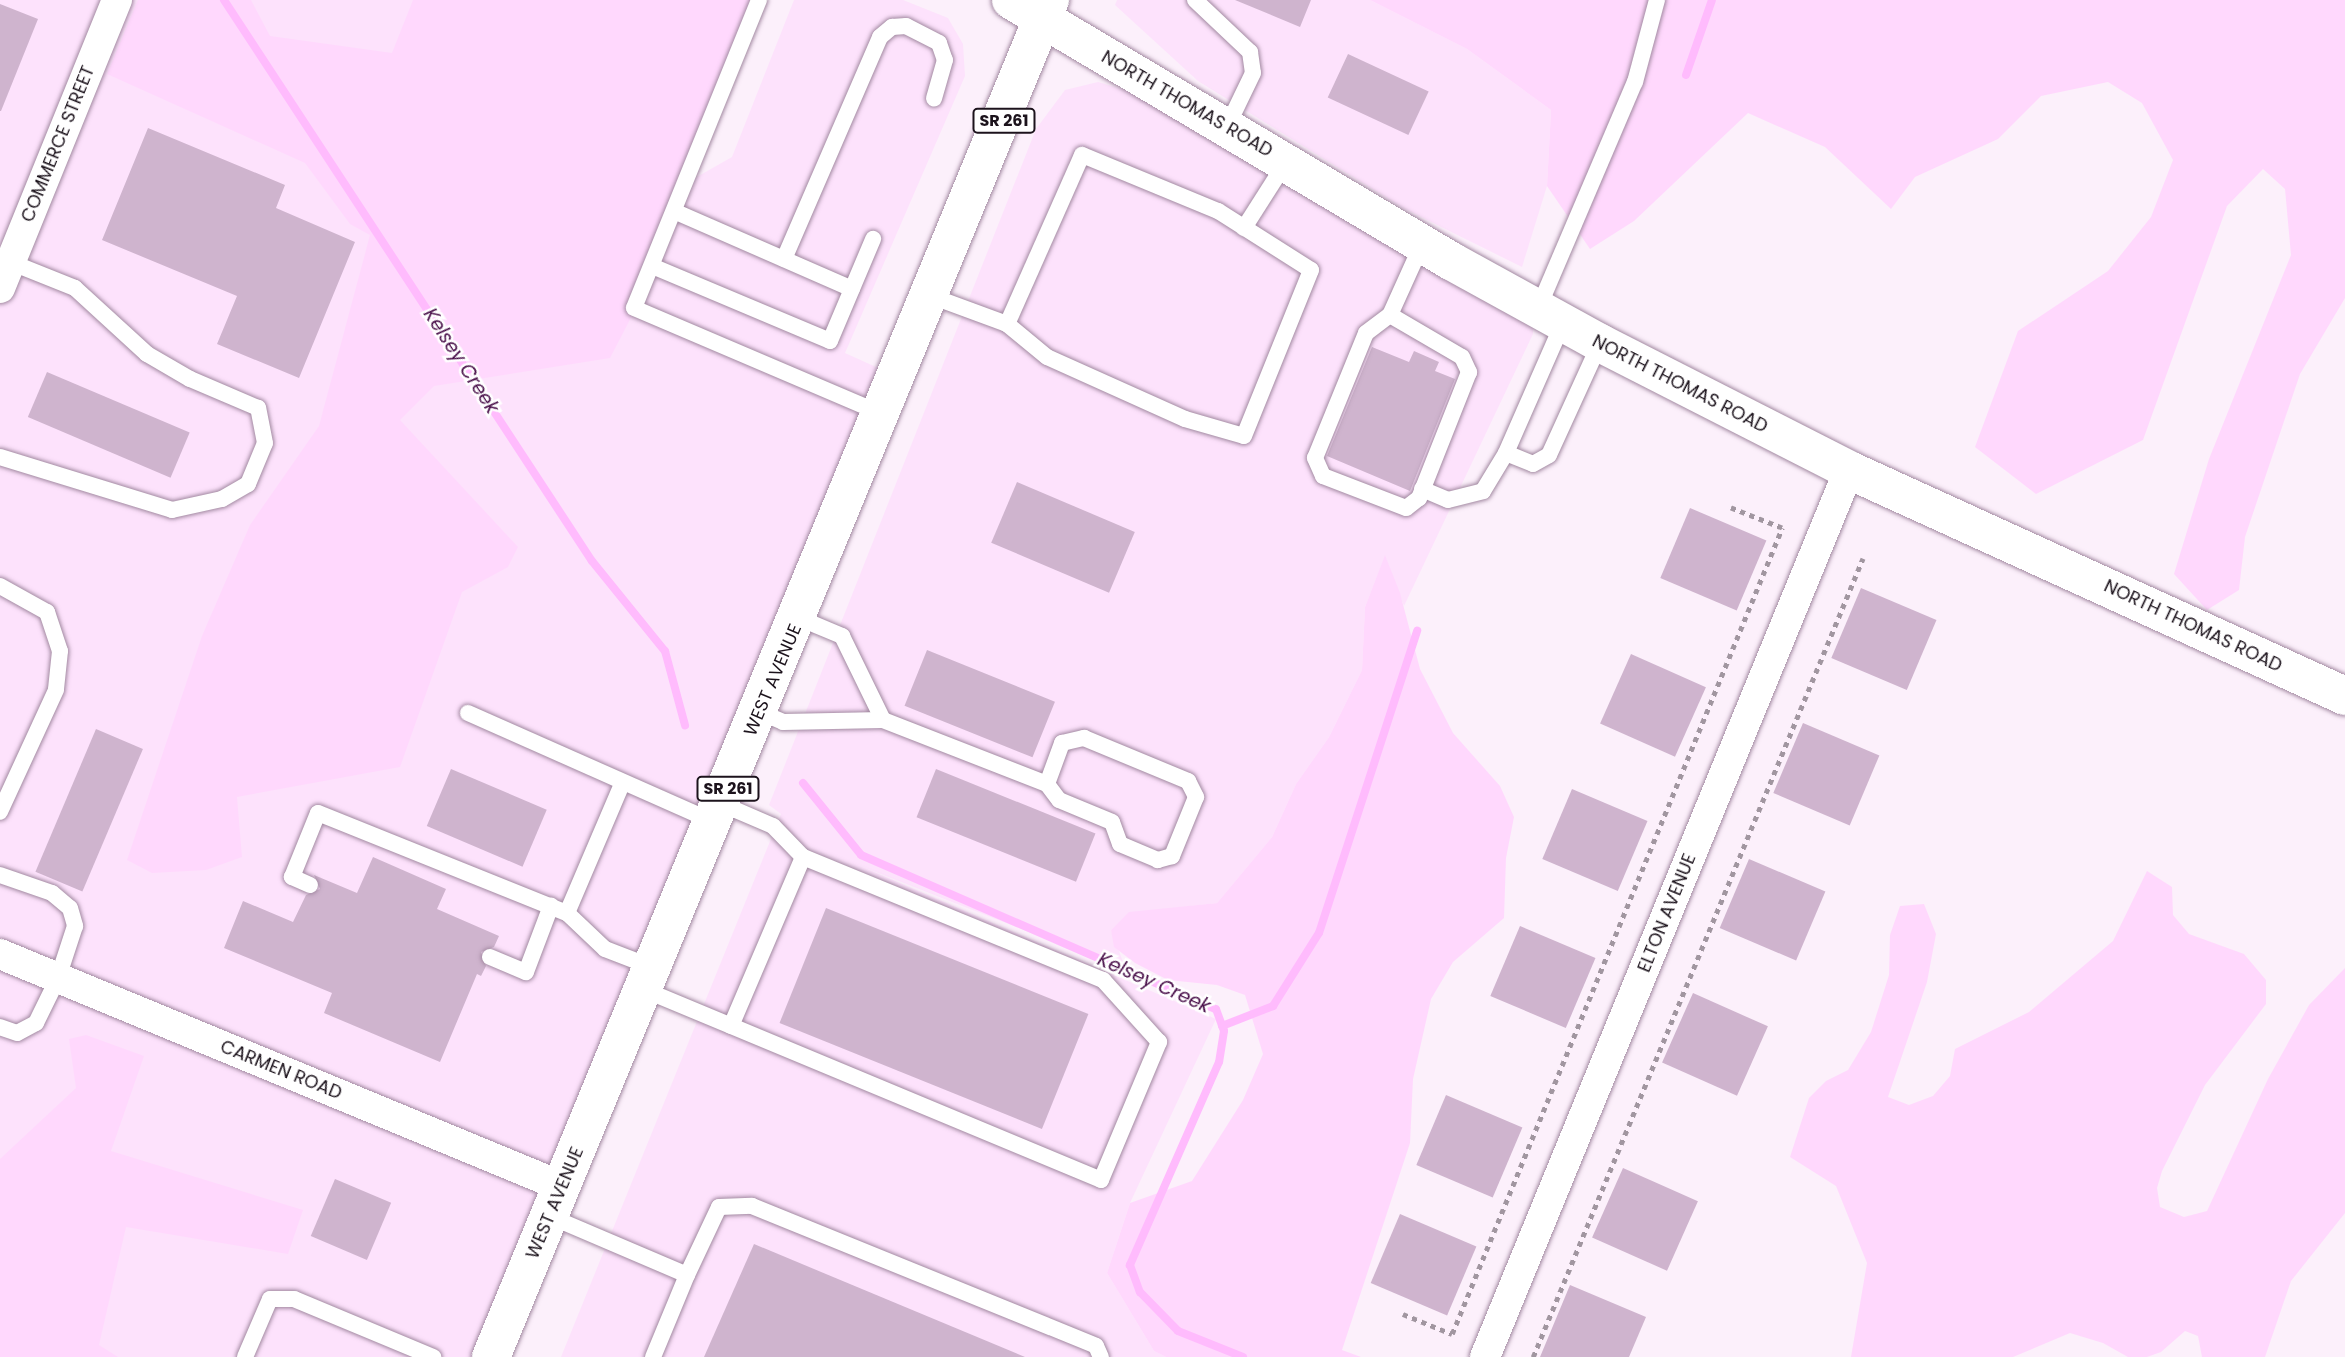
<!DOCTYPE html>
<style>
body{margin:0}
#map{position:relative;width:2345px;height:1357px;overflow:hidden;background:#fcf0fb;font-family:Poppins,sans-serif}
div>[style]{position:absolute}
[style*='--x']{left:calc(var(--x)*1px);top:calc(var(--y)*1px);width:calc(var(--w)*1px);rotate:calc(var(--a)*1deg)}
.built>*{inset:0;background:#fde2fc}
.green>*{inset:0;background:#ffd8fd}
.stream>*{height:8px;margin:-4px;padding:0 4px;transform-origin:4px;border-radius:4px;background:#ffbbfd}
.building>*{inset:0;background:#cfb4ce;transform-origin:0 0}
.path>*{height:4.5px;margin-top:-2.25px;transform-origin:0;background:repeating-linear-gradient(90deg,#a196a0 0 5px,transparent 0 10px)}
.roads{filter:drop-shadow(0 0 2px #a289a1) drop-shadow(0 0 2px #a289a1)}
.lane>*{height:16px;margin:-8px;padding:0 8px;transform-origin:8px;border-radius:8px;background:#fff}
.street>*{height:30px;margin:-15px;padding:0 15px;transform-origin:15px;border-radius:15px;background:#fff}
.secondary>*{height:38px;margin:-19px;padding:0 19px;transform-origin:19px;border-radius:19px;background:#fff}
.primary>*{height:38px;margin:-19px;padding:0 19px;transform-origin:19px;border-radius:19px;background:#fff}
span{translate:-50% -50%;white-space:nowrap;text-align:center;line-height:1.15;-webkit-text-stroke:5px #fff;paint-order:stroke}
.shield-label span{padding:2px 5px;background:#fff;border:2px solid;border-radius:5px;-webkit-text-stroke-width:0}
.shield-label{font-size:16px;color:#1c131c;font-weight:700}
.street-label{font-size:18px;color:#1c131c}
.water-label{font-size:19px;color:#460b47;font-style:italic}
</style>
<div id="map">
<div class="built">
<div style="clip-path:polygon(0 0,759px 0,688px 182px,732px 157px,794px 0,903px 0,948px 18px,963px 44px,965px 76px,845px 353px,898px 377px,491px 1357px,0 1357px)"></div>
<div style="clip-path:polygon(1117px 0,1370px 0,1467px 49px,1551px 110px,1547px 186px,1522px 267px,1403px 208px,1198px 81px,1115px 5px)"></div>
<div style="clip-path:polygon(1098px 82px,1152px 98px,1533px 322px,1533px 334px,1404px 606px,1385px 556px,1365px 607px,1362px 670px,1329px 737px,1296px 784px,1272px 837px,1217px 903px,1129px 913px,1111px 930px,1126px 970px,858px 865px,1216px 1019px,1130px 1203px,1107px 1273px,1154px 1351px,1166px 1357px,561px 1357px,781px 814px,769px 805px,1036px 129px,1065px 90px)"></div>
</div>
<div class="green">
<div style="clip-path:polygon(138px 0,251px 0,270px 36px,392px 53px,413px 0,759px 0,636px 308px,610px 358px,434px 386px,400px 420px,518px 547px,508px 567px,462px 592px,400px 767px,237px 797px,242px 857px,206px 870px,152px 873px,127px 860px,202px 636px,250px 525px,319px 426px,370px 235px,350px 224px,305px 163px,107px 74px)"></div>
<div style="clip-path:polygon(1370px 0,2345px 0,2345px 298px,2300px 374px,2245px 537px,2239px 590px,2207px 610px,2174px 574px,2209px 459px,2291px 255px,2285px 189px,2263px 169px,2227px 206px,2143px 440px,2036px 494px,1975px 447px,2018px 331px,2108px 271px,2151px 217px,2173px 160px,2142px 103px,2108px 82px,2041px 96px,1998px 139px,1915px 177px,1891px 209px,1825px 147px,1748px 113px,1634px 221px,1590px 249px,1547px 186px,1551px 110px,1467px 49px)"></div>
<div style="clip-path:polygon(1385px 555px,1400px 593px,1420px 669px,1453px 733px,1500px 786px,1514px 817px,1506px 858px,1504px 918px,1453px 962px,1431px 999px,1413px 1079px,1410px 1143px,1342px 1350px,1361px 1357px,1166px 1357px,1154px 1351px,1107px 1273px,1130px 1203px,1192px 1181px,1243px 1100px,1263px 1054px,1245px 995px,1217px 985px,1168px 980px,1135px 963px,1114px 947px,1111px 930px,1129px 912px,1217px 903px,1272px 837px,1296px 784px,1329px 737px,1362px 670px,1365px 607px)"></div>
<div style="clip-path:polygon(2147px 871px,2172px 887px,2173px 915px,2189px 934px,2244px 954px,2266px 980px,2266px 1004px,2205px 1085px,2162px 1171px,2157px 1188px,2160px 1207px,2184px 1217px,2207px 1211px,2268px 1079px,2309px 1005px,2345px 968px,2345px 1213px,2291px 1281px,2265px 1357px,2202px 1357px,2198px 1336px,2185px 1331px,2161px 1352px,2147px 1357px,2128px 1357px,2103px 1343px,2070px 1333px,2013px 1357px,1851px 1357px,1867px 1263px,1836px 1186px,1790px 1157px,1809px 1098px,1826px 1081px,1848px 1070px,1871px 1032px,1889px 975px,1890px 935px,1900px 906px,1924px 904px,1936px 934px,1927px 982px,1888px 1097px,1909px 1105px,1933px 1096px,1950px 1076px,1955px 1049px,2029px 1012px,2113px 941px)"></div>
<div style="clip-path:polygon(86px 1035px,144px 1056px,111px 1151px,303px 1210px,288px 1254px,126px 1227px,99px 1345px,118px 1357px,0 1357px,0 1159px,76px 1088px,69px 1039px)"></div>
</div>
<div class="stream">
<div style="--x:224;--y:0;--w:671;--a:56.74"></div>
<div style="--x:592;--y:561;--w:116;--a:51"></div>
<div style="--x:665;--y:651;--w:77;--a:74.9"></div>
<div style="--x:1686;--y:75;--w:79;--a:-70.9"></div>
<div style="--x:803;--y:783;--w:92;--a:51.1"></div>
<div style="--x:861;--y:855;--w:387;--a:23.5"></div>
<div style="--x:1216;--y:1009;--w:23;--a:70"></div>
<div style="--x:1224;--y:1031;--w:31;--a:99"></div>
<div style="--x:1219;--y:1062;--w:222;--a:113.7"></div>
<div style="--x:1130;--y:1265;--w:29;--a:70"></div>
<div style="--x:1140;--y:1292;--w:54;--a:45.7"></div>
<div style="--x:1178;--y:1331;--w:70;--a:21.8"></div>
<div style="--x:1222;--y:1026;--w:55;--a:-21.4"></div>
<div style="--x:1273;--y:1006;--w:86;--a:-57.8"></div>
<div style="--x:1319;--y:933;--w:318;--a:-72"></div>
</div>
<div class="building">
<div style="clip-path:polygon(1235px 0,1311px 0,1300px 27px)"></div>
<div style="clip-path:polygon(0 4px,38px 19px,1px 111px,0 111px)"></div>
<div style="left:1348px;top:54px;width:89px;height:48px;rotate:25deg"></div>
<div style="clip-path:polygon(148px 128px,285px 185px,276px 208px,355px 242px,299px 378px,217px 344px,237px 296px,102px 240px)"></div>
<div style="clip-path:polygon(1372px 347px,1409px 362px,1414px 351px,1439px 362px,1435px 371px,1455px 379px,1410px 491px,1327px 456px)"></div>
<div style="left:47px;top:372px;width:155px;height:49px;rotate:23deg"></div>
<div style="left:1017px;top:482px;width:128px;height:66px;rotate:23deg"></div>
<div style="left:1690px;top:508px;width:83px;height:76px;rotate:23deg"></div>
<div style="left:1861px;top:588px;width:82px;height:76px;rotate:23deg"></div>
<div style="left:927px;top:650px;width:138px;height:60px;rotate:22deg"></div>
<div style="left:1631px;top:654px;width:82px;height:76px;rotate:24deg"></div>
<div style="left:1803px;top:723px;width:83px;height:76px;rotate:23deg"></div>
<div style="left:96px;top:729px;width:51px;height:155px;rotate:23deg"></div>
<div style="left:451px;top:769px;width:104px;height:62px;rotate:23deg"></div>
<div style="left:936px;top:769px;width:172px;height:52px;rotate:22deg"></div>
<div style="left:1572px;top:789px;width:82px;height:76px;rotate:23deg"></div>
<div style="clip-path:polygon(373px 857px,446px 889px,437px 909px,499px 936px,494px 947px,481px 952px,486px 966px,481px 976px,477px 974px,440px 1062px,324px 1013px,332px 993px,224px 948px,243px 901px,293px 922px,306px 895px,320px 889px,314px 875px,357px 893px)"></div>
<div style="left:1749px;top:859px;width:83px;height:75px;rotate:23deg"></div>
<div style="left:826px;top:908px;width:283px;height:124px;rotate:22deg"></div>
<div style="left:1520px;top:926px;width:82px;height:76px;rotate:23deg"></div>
<div style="left:1693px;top:993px;width:82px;height:76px;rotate:24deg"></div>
<div style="left:1446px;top:1095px;width:83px;height:76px;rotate:23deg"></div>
<div style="left:1623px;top:1168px;width:82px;height:76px;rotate:24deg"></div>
<div style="left:335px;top:1179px;width:61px;height:62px;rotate:23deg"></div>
<div style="left:1400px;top:1214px;width:83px;height:75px;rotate:23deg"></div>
<div style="clip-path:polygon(754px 1244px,1025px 1357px,704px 1357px)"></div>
<div style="clip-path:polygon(1570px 1285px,1646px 1317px,1629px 1357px,1540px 1357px)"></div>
</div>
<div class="path">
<div style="--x:1403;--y:1314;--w:53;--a:22.2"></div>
<div style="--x:1452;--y:1334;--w:871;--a:-67.73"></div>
<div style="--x:1782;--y:528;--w:55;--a:-158.6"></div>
<div style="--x:1533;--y:1357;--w:864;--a:-67.56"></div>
</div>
<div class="roads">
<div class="lane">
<div style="--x:759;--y:0;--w:332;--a:112.1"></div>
<div style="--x:634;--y:308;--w:267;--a:23.1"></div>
<div style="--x:1195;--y:0;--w:76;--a:43.4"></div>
<div style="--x:1250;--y:52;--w:21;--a:82"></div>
<div style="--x:1253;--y:73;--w:60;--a:115.7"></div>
<div style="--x:676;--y:212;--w:192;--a:23.6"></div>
<div style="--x:1244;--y:228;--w:78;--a:-57.5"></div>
<div style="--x:784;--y:259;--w:242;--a:-66.6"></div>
<div style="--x:880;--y:37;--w:16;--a:-40"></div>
<div style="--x:892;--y:27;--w:14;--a:-4"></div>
<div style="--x:906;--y:26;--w:37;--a:27"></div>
<div style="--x:939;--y:43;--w:18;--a:71"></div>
<div style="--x:945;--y:60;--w:40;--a:106"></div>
<div style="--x:652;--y:266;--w:193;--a:22.8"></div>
<div style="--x:830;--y:341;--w:111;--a:-67.1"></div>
<div style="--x:931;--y:296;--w:81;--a:20.2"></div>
<div style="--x:1007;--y:324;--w:52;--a:39.5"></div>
<div style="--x:1047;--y:357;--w:151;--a:24.2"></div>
<div style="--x:1185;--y:419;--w:61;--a:16.1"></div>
<div style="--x:1244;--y:436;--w:179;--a:-68"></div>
<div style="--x:1311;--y:270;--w:110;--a:-147.6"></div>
<div style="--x:1218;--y:211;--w:147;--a:-157.6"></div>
<div style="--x:1082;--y:155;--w:185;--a:113.9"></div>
<div style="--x:1538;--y:309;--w:247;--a:-66.9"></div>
<div style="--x:1635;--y:82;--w:85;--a:-75"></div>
<div style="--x:1390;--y:315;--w:83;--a:30.3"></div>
<div style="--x:1462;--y:357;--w:17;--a:65"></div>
<div style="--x:1469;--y:372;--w:136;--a:111.6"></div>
<div style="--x:1419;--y:498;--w:16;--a:142"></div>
<div style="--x:1406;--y:508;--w:89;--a:-158.9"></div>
<div style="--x:1323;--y:476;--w:20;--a:-114"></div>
<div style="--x:1315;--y:458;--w:135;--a:-67.8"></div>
<div style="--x:1366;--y:333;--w:30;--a:-37"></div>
<div style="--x:1390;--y:315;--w:78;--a:-65.7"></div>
<div style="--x:1563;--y:323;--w:142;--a:113.7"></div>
<div style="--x:1506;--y:453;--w:29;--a:22"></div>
<div style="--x:1533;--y:464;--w:18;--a:-29"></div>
<div style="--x:1549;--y:455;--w:123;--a:-65.5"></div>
<div style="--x:0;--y:457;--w:180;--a:17.1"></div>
<div style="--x:172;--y:510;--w:51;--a:-12.4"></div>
<div style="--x:222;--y:499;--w:30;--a:-30"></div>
<div style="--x:248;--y:484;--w:44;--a:-67.5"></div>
<div style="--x:265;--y:443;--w:36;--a:-101"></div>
<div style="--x:258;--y:408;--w:74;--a:-156.9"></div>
<div style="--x:190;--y:379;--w:50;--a:-149.8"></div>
<div style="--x:147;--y:354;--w:98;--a:-137.5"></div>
<div style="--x:75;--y:288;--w:70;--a:-158.2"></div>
<div style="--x:1422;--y:489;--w:28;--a:23"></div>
<div style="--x:1448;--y:500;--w:36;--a:-14"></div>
<div style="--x:1483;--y:491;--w:44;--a:-58.8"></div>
<div style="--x:0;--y:586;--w:54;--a:29"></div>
<div style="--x:47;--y:612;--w:41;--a:71.6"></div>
<div style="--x:60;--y:651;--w:39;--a:96"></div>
<div style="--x:56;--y:690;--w:134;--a:114.7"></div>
<div style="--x:799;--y:618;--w:47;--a:22.7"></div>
<div style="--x:842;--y:636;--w:93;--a:64"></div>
<div style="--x:883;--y:720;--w:176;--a:21.3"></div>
<div style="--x:1047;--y:784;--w:44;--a:-69.9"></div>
<div style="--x:1062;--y:743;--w:23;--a:-13"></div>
<div style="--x:1084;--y:738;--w:113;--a:22.5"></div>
<div style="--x:1188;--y:781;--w:18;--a:63"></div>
<div style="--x:1196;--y:797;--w:64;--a:112.1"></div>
<div style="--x:1172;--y:856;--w:15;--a:164"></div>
<div style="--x:1158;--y:860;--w:41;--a:-157.2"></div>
<div style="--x:1120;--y:844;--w:23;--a:-110"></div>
<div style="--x:1112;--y:822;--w:57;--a:-157.5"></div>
<div style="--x:1059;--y:800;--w:20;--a:-127"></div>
<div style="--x:760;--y:712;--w:25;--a:23"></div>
<div style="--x:783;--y:722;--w:100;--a:-1.1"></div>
<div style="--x:468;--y:713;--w:267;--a:23.9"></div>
<div style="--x:0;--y:875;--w:55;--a:19.1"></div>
<div style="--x:52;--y:893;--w:23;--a:40"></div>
<div style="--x:70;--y:908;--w:19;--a:74"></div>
<div style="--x:75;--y:926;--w:55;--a:108.1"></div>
<div style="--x:58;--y:978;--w:50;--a:116.1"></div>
<div style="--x:36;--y:1023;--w:21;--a:152"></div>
<div style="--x:17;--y:1033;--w:18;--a:-161"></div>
<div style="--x:310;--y:885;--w:20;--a:-156"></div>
<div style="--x:292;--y:877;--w:69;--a:-67.9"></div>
<div style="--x:318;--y:813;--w:268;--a:21.9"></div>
<div style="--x:567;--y:913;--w:52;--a:43.5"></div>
<div style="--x:605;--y:949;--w:50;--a:21"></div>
<div style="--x:567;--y:913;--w:142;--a:-66.9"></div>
<div style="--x:490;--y:957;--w:39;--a:23"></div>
<div style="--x:526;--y:972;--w:71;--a:-69.3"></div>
<div style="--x:645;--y:990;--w:494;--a:22.6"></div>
<div style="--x:1101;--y:1180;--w:150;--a:-67.2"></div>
<div style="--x:1159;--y:1042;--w:84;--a:-132.1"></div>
<div style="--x:1103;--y:980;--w:324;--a:-157.7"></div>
<div style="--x:803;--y:857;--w:43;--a:-134.1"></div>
<div style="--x:773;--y:826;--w:56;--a:-156.7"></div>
<div style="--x:731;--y:1026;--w:184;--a:-66.9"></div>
<div style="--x:549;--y:1216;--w:150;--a:23.1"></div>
<div style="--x:687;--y:1275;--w:89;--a:112.5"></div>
<div style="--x:687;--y:1275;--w:75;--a:-64.8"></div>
<div style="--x:719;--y:1207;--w:33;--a:-2"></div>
<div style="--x:752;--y:1206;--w:371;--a:22.1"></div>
<div style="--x:1096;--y:1346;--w:12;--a:66"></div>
<div style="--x:245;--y:1357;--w:63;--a:-66.7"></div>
<div style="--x:270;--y:1299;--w:24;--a:0"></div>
<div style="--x:294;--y:1299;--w:151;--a:22.6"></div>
</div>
<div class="street">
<div style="--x:0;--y:288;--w:311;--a:-67.9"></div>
<div style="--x:0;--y:954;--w:607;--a:22.47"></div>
<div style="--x:1485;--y:1357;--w:959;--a:-67.69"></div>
</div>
<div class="secondary">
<div style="--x:1011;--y:0;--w:512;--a:30.68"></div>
<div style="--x:1451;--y:261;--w:170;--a:28.8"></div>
<div style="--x:1600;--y:343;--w:280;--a:27"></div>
<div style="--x:1849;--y:470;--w:545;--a:24.5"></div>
</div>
<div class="primary">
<div style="--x:491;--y:1357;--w:1468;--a:-67.61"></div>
</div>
</div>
<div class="shield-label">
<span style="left:1004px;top:121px">SR 261</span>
<span style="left:728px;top:789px">SR 261</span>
</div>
<div class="street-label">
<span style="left:1187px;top:104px;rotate:30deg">NORTH THOMAS ROAD</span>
<span style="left:58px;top:144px;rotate:-68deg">COMMERCE STREET</span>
<span style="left:1680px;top:384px;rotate:27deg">NORTH THOMAS ROAD</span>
<span style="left:2193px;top:626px;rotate:25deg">NORTH THOMAS ROAD</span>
<span style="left:773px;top:680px;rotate:-67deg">WEST AVENUE</span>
<span style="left:1667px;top:913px;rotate:-68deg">ELTON AVENUE</span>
<span style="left:281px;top:1070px;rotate:22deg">CARMEN ROAD</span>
<span style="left:555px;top:1203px;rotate:-67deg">WEST AVENUE</span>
</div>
<div class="water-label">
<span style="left:461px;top:361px;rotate:57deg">Kelsey Creek</span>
<span style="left:1154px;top:983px;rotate:24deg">Kelsey Creek</span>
</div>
</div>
